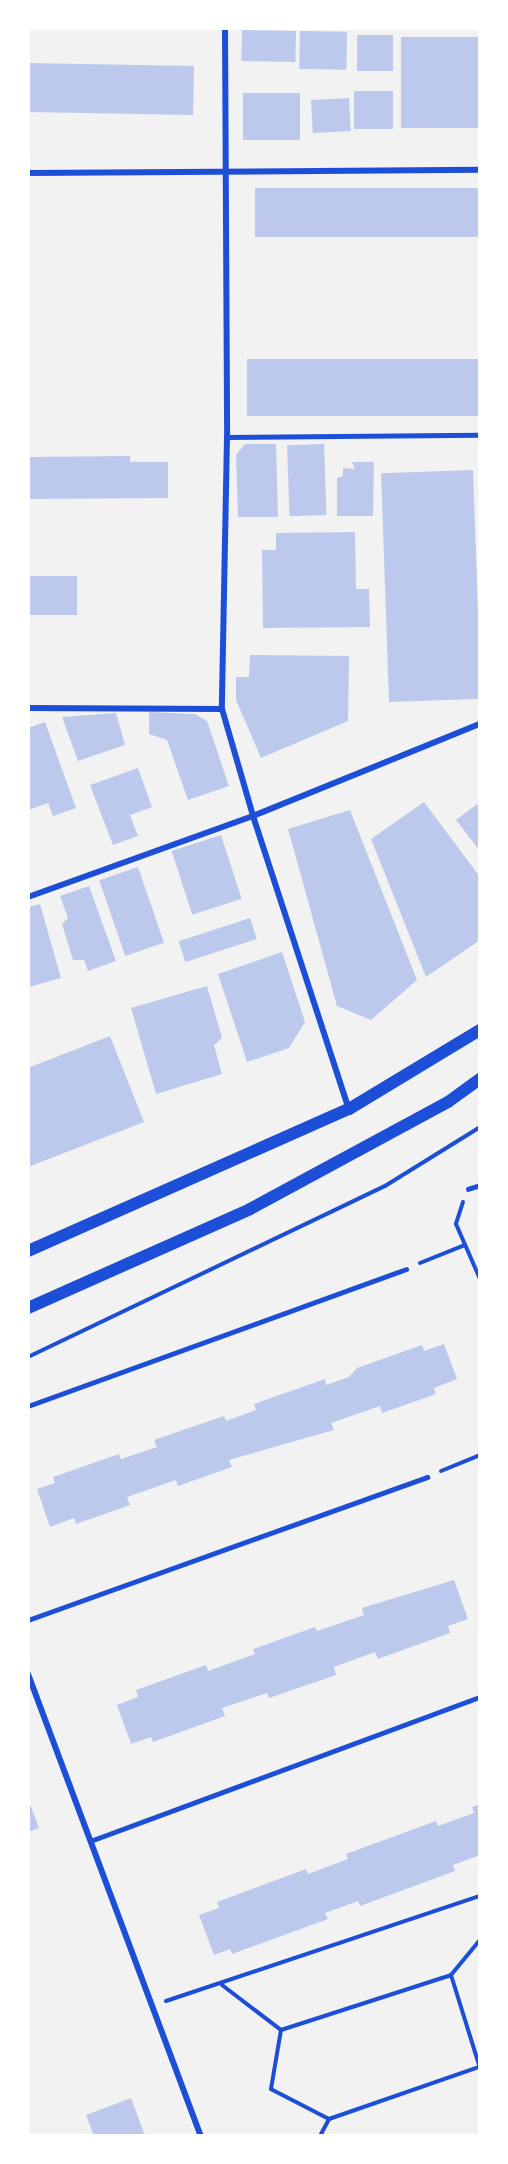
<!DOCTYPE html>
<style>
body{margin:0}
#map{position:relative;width:508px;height:2164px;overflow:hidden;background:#f2f2f2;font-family:"Zilla Slab",serif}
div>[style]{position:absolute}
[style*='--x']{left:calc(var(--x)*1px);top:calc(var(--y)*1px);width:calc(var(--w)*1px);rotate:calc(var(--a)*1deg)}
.building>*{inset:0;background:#bdc9ec;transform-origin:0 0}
.path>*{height:4px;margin:-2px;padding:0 2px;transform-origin:2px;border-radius:2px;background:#1d4ed8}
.service>*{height:4.5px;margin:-2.25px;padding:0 2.25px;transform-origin:2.25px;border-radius:2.25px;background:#1d4ed8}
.minor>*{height:6px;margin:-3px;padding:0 3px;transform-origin:3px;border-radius:3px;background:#1d4ed8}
.secondary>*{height:12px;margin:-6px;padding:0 6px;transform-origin:6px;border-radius:6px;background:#1d4ed8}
span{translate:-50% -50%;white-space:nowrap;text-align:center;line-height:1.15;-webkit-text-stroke:4.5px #fff;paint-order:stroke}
.frame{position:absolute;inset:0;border:30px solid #fff;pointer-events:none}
</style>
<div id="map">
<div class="building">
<div style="left:242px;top:30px;width:54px;height:31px;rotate:1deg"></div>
<div style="left:300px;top:31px;width:47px;height:38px;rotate:1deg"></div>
<div style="left:393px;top:35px;width:36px;height:36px;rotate:90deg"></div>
<div style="left:401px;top:37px;width:79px;height:91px"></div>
<div style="left:28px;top:63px;width:166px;height:49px;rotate:1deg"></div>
<div style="left:354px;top:91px;width:39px;height:38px"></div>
<div style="left:243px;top:93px;width:57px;height:47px"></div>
<div style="left:349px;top:98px;width:33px;height:38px;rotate:87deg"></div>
<div style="left:480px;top:188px;width:49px;height:225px;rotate:90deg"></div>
<div style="left:480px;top:359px;width:57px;height:233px;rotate:90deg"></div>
<div style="clip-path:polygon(245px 444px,276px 444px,278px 517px,238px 517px,236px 455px)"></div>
<div style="left:324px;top:444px;width:71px;height:37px;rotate:88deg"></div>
<div style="clip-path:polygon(130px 456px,130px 462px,168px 462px,168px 498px,28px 499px,28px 457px)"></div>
<div style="clip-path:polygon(352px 462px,374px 462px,373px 516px,337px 516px,337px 478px,343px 476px,343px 468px,355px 469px)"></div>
<div style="left:473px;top:470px;width:229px;height:92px;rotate:88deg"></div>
<div style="clip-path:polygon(355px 532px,356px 589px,369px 589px,370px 627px,263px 628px,262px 550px,276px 550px,276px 533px)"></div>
<div style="left:28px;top:576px;width:49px;height:39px"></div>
<div style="clip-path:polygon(250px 655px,349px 656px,348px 721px,261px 758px,236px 700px,236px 677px,249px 677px)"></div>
<div style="clip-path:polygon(149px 712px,195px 714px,207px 721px,229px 786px,188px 800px,167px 740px,149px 734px)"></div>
<div style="clip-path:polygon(116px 713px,125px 745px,78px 761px,62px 717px)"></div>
<div style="clip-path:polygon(45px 722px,76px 808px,53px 816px,48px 803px,28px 810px,28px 728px)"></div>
<div style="clip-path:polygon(138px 768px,152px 807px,130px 815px,138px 836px,113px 845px,90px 785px)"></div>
<div style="clip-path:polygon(424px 802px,480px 877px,480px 940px,426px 977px,371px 839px)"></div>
<div style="clip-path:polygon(480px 802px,480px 851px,456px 820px)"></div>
<div style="clip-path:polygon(350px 810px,417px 980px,371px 1020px,337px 1006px,288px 829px)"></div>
<div style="left:221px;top:835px;width:67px;height:52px;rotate:72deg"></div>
<div style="left:138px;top:867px;width:80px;height:41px;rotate:71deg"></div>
<div style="clip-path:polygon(89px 886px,116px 961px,88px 971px,84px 960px,73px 960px,62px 924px,68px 918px,60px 896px)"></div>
<div style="clip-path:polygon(40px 904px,61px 978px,29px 987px,28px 907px)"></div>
<div style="left:250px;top:918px;width:22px;height:75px;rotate:72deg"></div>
<div style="clip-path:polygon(282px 952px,305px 1022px,289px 1048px,247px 1062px,218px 974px)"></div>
<div style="clip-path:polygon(207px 986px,222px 1038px,214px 1045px,222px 1074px,156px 1094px,131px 1008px)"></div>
<div style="clip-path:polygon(110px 1036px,144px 1122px,28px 1167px,28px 1068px)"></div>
<div style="clip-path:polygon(444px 1344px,457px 1379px,434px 1388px,436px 1394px,382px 1413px,380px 1406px,331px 1423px,334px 1430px,229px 1460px,232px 1467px,178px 1486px,176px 1480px,127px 1497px,130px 1505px,76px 1524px,74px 1518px,50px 1527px,37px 1489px,55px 1483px,53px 1477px,119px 1454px,121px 1459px,157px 1447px,154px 1440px,224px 1416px,226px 1421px,256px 1410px,254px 1404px,325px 1379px,326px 1385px,349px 1377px,357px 1368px,422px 1345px,424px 1351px)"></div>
<div style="clip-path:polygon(454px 1580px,468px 1619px,448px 1626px,450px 1633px,378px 1659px,375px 1652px,334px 1667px,336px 1675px,269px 1698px,267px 1693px,222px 1708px,225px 1716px,153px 1742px,151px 1737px,131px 1744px,117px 1705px,138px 1697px,136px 1690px,206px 1665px,208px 1671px,255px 1654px,253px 1649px,315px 1627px,317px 1631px,364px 1615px,362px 1608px)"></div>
<div style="clip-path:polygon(28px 1799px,39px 1828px,28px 1832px)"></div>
<div style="clip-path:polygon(480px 1804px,480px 1855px,453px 1865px,455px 1871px,360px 1906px,358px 1901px,325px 1913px,328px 1919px,232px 1954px,230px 1949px,214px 1955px,199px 1915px,219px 1908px,217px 1902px,306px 1869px,308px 1874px,348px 1859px,346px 1854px,436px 1821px,438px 1826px,474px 1813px,472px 1807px)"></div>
<div style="clip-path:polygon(131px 2098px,145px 2136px,94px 2136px,86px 2115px)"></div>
</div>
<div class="path">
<div style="--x:463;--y:1202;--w:23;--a:108"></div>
<div style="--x:456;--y:1224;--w:60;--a:66.4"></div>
<div style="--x:420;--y:1263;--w:48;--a:-21.8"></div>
<div style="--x:28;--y:1357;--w:396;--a:-25.6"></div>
<div style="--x:385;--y:1186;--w:112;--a:-31.8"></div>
<div style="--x:441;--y:1471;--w:42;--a:-22.3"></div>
<div style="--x:451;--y:1975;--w:45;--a:-50.4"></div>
<div style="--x:222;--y:1985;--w:74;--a:37.3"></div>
<div style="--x:166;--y:2001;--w:331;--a:-18.5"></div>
<div style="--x:329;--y:2119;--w:159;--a:-19.1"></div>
<div style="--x:320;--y:2136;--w:19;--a:-62"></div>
<div style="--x:329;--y:2119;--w:65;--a:-152.7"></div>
<div style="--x:271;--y:2089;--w:60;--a:-80.4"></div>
<div style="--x:281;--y:2030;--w:179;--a:-17.9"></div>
<div style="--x:451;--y:1975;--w:97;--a:72.7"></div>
</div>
<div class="service">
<div style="--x:227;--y:437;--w:253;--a:-0.5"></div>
<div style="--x:468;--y:1189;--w:13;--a:-18"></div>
<div style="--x:28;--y:1406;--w:402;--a:-19.9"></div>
<div style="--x:28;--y:1620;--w:424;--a:-19.7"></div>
<div style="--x:93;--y:1840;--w:413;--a:-20.3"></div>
</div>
<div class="minor">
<div style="--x:225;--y:28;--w:409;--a:89.7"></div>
<div style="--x:227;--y:437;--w:272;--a:91.1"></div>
<div style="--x:222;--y:709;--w:111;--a:73.8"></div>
<div style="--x:253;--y:816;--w:308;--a:71.9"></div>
<div style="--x:28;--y:173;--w:452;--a:-0.4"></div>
<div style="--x:28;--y:708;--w:194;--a:0.3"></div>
<div style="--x:28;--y:897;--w:239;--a:-19.8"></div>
<div style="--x:253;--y:816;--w:245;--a:-22.1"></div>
<div style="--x:28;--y:1674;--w:493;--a:69.5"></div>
</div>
<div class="secondary">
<div style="--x:28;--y:1251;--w:351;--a:-23.9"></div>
<div style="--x:349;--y:1109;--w:153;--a:-31.1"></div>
<div style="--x:28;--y:1308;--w:243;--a:-24"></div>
<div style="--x:250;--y:1209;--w:225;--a:-28.4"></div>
<div style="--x:448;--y:1102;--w:39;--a:-36"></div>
</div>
<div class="frame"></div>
</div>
